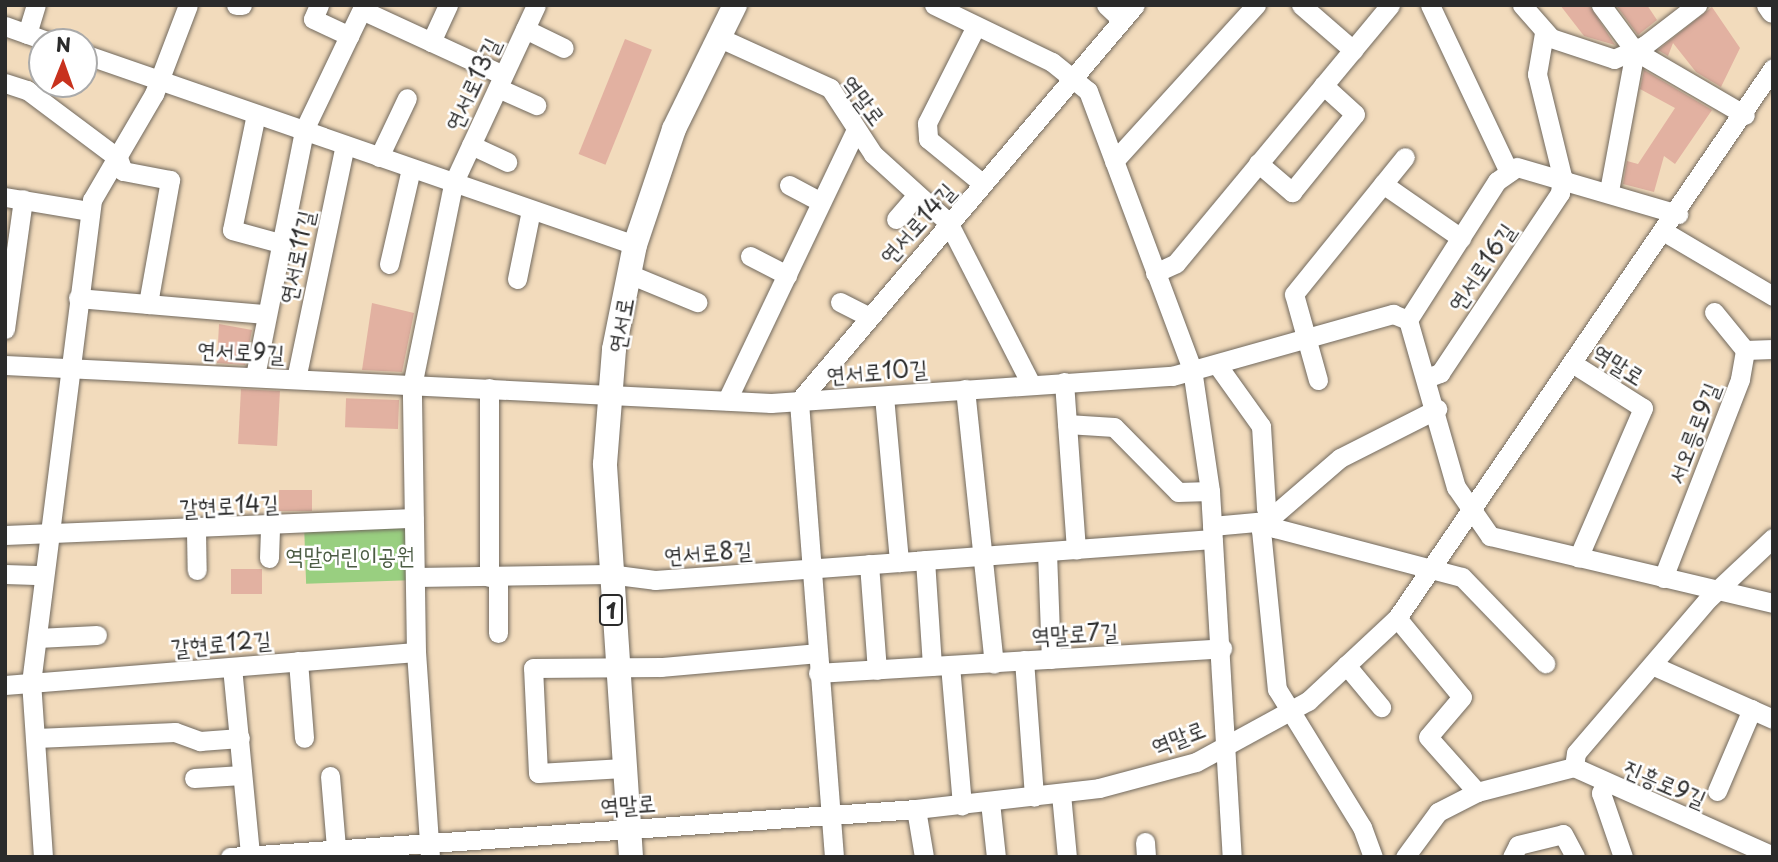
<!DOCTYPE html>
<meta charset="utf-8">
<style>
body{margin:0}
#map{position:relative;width:1778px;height:862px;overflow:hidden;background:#f2dbbc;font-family:"Playpen Sans","Poor Story",sans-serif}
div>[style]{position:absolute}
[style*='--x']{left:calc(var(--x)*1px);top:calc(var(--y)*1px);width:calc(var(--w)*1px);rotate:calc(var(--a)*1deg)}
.green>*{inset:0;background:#99cf80;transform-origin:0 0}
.building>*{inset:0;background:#e2b1a1;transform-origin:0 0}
.roads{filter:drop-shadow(0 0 2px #71695e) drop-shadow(0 0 2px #71695e)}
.minor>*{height:19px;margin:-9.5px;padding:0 9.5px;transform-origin:9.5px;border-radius:9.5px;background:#fff}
.major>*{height:24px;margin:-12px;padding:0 12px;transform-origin:12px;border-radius:12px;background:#fff}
span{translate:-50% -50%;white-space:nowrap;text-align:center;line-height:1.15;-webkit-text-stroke:5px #fff;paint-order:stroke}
.shield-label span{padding:2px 5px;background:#fff;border:2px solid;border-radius:5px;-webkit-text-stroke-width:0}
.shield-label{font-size:21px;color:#2b2b2b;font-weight:700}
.street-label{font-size:23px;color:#2b2b2b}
.park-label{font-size:23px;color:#4c5c44}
.frame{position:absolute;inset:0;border:7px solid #2b2b2b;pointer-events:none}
.north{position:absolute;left:28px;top:28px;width:70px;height:70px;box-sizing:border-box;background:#fff;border:2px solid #aaa;border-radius:50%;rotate:1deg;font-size:19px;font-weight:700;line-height:28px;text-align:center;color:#2b2b2b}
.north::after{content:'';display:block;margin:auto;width:24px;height:32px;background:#c8321e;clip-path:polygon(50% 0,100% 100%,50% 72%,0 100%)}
</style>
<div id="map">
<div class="green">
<div style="left:414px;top:521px;width:59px;height:110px;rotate:88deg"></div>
</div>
<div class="building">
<div style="clip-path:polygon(1560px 5px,1589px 5px,1615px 45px,1584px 36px)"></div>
<div style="clip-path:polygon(1616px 5px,1647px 5px,1657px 20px,1638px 35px)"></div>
<div style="clip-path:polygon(1712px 7px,1740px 48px,1721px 87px,1696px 72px,1673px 43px,1668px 56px,1658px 50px)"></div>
<div style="left:625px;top:39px;width:29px;height:124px;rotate:22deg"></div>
<div style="clip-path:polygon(1644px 70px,1712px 110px,1675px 164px,1664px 156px,1654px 192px,1623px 184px,1627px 161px,1638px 164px,1675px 108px,1640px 89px)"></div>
<div style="clip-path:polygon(372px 303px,414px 313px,402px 372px,362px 370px)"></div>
<div style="clip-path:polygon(219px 324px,252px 330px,245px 365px,217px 363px)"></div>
<div style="left:241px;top:389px;width:39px;height:55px;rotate:3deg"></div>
<div style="left:399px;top:400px;width:29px;height:53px;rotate:92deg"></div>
<div style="left:279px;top:490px;width:33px;height:21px"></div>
<div style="left:231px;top:569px;width:31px;height:25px"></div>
</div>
<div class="roads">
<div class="minor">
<div style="--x:236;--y:5;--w:6;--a:0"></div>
<div style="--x:319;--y:5;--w:15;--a:113"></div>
<div style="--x:313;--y:19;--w:40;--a:25"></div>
<div style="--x:934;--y:5;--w:131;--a:25.8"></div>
<div style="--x:1052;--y:62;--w:46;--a:38.9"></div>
<div style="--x:1088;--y:91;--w:297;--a:69.5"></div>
<div style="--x:1192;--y:369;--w:123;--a:81.6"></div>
<div style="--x:1210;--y:491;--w:367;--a:86.6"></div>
<div style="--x:1106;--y:5;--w:22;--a:43"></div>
<div style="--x:1301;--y:5;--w:69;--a:40.9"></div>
<div style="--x:1430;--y:5;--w:185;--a:64.7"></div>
<div style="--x:1522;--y:5;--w:44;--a:48.7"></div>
<div style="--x:1551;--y:38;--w:66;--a:18.4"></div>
<div style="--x:1614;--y:59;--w:34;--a:-24"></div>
<div style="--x:1645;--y:45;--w:66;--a:-37.6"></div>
<div style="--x:1601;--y:5;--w:57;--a:53.5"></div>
<div style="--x:1635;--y:51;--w:127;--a:30.2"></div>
<div style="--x:362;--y:10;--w:155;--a:24.7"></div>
<div style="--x:5;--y:26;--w:48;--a:19.6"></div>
<div style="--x:976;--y:26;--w:109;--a:116.8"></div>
<div style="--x:927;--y:123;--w:16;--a:86"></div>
<div style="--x:928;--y:139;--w:71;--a:39.3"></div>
<div style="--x:525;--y:29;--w:43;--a:26"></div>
<div style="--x:27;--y:34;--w:30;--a:-73"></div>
<div style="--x:720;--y:38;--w:121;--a:24.4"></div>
<div style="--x:830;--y:88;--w:79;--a:56.9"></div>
<div style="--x:873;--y:154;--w:101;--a:42.2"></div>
<div style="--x:948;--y:222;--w:182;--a:62.9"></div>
<div style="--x:431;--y:42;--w:41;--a:-65.3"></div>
<div style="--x:84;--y:54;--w:583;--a:19.12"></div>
<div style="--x:5;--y:83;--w:23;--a:18"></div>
<div style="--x:27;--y:90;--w:114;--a:36.8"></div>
<div style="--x:118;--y:158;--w:14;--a:69"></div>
<div style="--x:123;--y:171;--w:48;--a:10.8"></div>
<div style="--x:170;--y:180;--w:126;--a:100.1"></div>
<div style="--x:498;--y:88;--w:42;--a:24.1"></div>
<div style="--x:256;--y:114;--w:118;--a:101.7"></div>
<div style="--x:232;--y:230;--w:50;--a:15.2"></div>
<div style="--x:471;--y:145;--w:40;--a:25"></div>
<div style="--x:379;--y:157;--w:65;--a:-64.6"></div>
<div style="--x:1114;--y:161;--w:211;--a:-47.7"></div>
<div style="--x:1258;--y:163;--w:45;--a:40.5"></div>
<div style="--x:1292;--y:192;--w:100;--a:-51.1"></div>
<div style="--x:1355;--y:114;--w:43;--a:-137.8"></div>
<div style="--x:1383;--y:184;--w:95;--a:34.7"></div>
<div style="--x:789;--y:185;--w:36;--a:28"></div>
<div style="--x:1609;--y:191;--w:142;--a:-79.5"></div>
<div style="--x:5;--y:197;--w:86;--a:9.4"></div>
<div style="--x:896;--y:219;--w:32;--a:-49"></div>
<div style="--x:1663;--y:231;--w:128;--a:30.6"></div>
<div style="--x:750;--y:256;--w:42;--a:27.2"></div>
<div style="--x:389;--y:264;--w:98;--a:-77"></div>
<div style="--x:1155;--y:273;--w:23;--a:-25"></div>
<div style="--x:1176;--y:263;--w:335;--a:-50.3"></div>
<div style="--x:629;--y:274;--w:74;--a:22.4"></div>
<div style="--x:517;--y:279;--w:70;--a:-78.5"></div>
<div style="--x:78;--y:298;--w:188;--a:4.9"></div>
<div style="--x:840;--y:302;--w:31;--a:27"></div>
<div style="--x:1714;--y:312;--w:49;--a:50.8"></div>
<div style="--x:1408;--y:320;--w:174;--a:74"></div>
<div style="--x:1456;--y:487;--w:60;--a:55.2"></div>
<div style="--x:1490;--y:536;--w:291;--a:13.3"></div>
<div style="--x:1408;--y:320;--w:165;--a:-57.4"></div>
<div style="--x:1497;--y:181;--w:24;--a:-35"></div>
<div style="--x:1517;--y:167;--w:168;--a:16.3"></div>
<div style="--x:5;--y:329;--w:131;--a:-82.1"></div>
<div style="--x:1745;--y:350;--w:28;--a:-2"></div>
<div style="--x:1572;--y:363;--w:84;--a:32.4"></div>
<div style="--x:1643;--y:408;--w:163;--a:113.4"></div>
<div style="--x:5;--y:365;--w:767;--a:2.84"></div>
<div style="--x:771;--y:403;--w:402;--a:-3.9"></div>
<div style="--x:1172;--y:376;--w:230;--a:-15.7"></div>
<div style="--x:1393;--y:314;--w:16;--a:22"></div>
<div style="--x:1218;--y:366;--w:74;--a:54.4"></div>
<div style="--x:1261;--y:426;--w:82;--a:86.5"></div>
<div style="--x:1266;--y:508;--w:22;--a:66"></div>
<div style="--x:1275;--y:528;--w:193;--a:14.7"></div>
<div style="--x:1462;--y:577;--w:120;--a:46"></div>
<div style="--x:255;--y:376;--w:251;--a:-78.7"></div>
<div style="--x:304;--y:130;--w:139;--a:-64.4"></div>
<div style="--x:1429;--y:377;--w:12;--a:-20"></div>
<div style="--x:1440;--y:373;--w:216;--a:-56.3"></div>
<div style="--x:1560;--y:193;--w:17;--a:-83"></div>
<div style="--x:1562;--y:176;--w:105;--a:-103.8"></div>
<div style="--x:1537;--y:74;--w:42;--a:-80.3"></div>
<div style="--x:296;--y:379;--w:239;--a:-78.2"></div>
<div style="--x:1318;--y:380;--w:89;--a:-105.6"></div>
<div style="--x:1294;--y:294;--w:176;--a:-51"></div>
<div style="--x:1064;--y:382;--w:168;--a:85.9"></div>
<div style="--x:965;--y:389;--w:276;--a:84"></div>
<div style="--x:884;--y:396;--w:167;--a:84.8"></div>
<div style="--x:727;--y:400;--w:300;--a:-64.5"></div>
<div style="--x:1067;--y:424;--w:47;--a:3.7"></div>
<div style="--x:1114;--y:427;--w:91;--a:45.4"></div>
<div style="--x:1178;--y:492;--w:32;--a:-2"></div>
<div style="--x:1267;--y:521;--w:11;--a:124"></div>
<div style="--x:1261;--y:530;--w:160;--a:84.3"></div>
<div style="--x:1277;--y:689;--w:162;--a:58.4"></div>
<div style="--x:1362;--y:827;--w:32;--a:70"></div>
<div style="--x:1212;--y:526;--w:55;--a:-5.2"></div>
<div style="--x:1267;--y:521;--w:96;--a:-40.8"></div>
<div style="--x:1340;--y:458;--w:109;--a:-26.8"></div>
<div style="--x:196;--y:531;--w:39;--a:89"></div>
<div style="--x:5;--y:535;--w:409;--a:-2.4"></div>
<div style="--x:1047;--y:552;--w:107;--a:87.9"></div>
<div style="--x:269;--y:558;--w:31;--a:-88"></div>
<div style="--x:925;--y:560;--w:106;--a:86.2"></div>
<div style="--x:869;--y:564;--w:106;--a:85.7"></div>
<div style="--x:5;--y:574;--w:38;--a:2"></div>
<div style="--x:416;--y:577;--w:193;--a:-0.9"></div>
<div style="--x:609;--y:574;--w:46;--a:7.4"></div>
<div style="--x:655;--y:580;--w:559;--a:-4.21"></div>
<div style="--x:489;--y:577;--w:189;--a:-90"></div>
<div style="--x:1663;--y:578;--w:213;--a:-68.8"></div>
<div style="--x:1740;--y:379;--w:29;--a:-80"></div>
<div style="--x:1397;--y:618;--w:102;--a:50.6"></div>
<div style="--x:1462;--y:697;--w:52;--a:130.4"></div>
<div style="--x:1428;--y:737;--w:74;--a:48.3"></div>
<div style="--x:498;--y:633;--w:56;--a:-90"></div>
<div style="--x:37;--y:638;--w:60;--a:-2.9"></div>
<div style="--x:1024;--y:660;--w:137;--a:85.8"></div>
<div style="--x:298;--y:661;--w:77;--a:85.5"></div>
<div style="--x:950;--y:665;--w:141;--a:85.1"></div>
<div style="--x:1346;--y:665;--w:55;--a:50.2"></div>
<div style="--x:1654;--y:666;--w:130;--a:24"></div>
<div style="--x:232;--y:667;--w:189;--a:84.5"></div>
<div style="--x:818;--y:673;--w:405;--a:-3.5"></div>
<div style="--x:5;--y:685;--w:412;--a:-4.6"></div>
<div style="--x:36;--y:738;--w:139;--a:-2.5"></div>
<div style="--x:175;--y:732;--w:27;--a:20"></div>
<div style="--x:200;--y:741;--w:40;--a:-4.3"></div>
<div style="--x:1574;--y:767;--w:14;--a:-82"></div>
<div style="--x:1576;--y:753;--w:204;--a:-49.4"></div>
<div style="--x:1709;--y:598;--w:88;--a:-43.2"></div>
<div style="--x:1574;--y:767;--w:218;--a:24.1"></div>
<div style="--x:623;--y:768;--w:85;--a:176.6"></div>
<div style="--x:538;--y:773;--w:105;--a:-92.7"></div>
<div style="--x:533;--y:668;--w:128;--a:-0.4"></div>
<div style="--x:661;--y:667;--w:157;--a:-5.1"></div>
<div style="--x:330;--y:776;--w:71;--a:85.2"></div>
<div style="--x:194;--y:778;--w:48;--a:-3.6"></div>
<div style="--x:1605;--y:784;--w:10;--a:114"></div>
<div style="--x:1601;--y:793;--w:68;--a:71"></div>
<div style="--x:1717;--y:791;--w:89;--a:-66.9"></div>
<div style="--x:1061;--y:794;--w:63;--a:84.6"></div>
<div style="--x:990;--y:802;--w:55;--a:83.8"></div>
<div style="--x:916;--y:809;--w:49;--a:80.5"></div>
<div style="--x:1145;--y:842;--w:15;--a:86"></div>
<div style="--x:43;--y:857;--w:174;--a:-93.9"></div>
<div style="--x:31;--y:683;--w:487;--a:-82.8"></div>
<div style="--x:92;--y:200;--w:123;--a:-59.7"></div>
<div style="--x:154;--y:94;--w:95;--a:-69.1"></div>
<div style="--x:230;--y:857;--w:688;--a:-4"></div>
<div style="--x:916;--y:809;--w:184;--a:-6.5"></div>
<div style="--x:1099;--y:788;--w:100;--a:-15"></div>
<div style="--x:1196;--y:762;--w:128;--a:-28.6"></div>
<div style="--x:1308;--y:701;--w:122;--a:-43"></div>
<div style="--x:1397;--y:618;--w:666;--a:-55.64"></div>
<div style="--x:430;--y:857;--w:205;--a:-93.9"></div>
<div style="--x:416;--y:652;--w:266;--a:-90.9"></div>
<div style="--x:412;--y:386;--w:206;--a:-78.5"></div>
<div style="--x:453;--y:184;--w:197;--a:-65.1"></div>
<div style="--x:834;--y:857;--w:457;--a:-94.4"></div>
<div style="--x:799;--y:401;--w:519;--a:-49.69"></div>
<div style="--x:1405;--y:857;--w:56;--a:-53.7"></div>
<div style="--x:1438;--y:812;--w:44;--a:-27.1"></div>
<div style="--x:1477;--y:792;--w:100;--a:-14.5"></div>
<div style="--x:1512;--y:857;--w:13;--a:-63"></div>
<div style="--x:1518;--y:845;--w:46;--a:-13.7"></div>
<div style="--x:1563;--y:834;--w:26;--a:62"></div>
</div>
<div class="major">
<div style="--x:1769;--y:5;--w:7;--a:56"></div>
<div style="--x:631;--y:857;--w:394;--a:-93.8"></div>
<div style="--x:605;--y:464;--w:115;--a:-85.5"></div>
<div style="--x:614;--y:349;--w:106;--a:-78.6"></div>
<div style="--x:635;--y:245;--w:122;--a:-71.4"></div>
<div style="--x:674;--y:129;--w:138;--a:-63.8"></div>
</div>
</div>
<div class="shield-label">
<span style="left:611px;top:610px">1</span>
</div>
<div class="street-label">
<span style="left:472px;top:84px;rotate:-65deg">연서로13길</span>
<span style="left:864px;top:100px;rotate:53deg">역말로</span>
<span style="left:917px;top:223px;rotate:-48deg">연서로14길</span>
<span style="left:296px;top:257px;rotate:-78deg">연서로11길</span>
<span style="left:1481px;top:267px;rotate:-56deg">연서로16길</span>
<span style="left:620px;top:325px;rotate:-80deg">연서로</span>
<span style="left:241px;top:351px;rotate:3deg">연서로9길</span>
<span style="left:1619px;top:364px;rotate:32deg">역말로</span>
<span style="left:877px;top:371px;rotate:-4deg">연서로10길</span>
<span style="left:1693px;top:433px;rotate:-69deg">서오릉로9길</span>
<span style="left:229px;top:505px;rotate:-3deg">갈현로14길</span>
<span style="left:708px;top:552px;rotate:-4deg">연서로8길</span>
<span style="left:1075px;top:633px;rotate:-3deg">역말로7길</span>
<span style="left:221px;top:643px;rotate:-5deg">갈현로12길</span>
<span style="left:1178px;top:737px;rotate:-21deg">역말로</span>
<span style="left:1665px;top:783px;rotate:23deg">진흥로9길</span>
<span style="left:628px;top:804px;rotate:-4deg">역말로</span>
</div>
<div class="park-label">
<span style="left:350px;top:555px">역말어린이공원</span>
</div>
<div class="frame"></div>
<div class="north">N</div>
</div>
